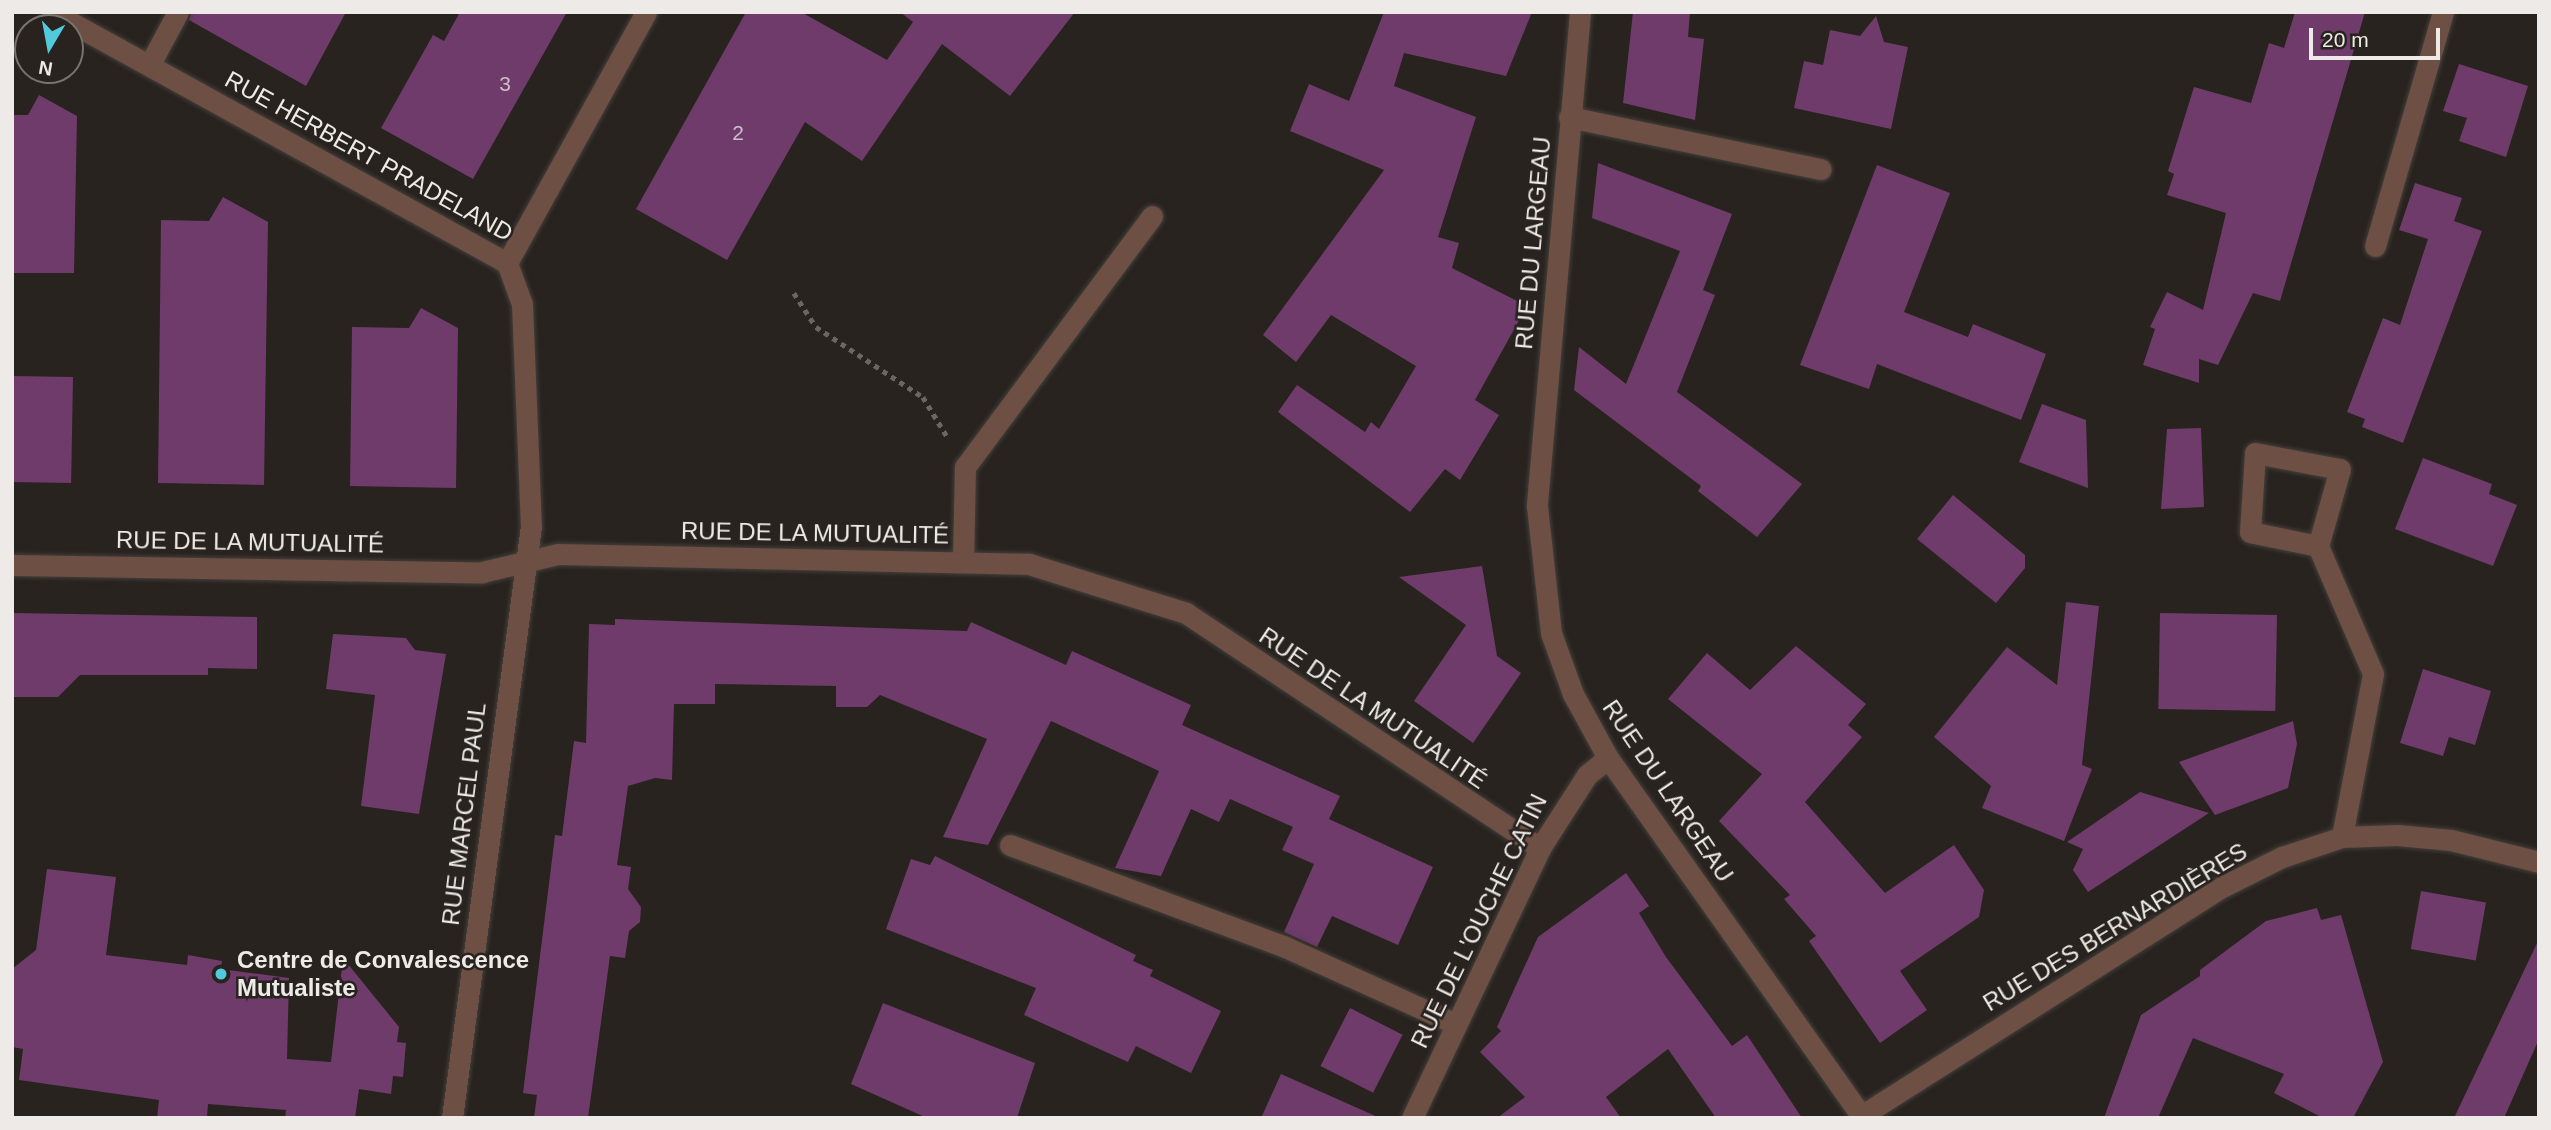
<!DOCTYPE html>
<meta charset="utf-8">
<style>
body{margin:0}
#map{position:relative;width:2551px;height:1130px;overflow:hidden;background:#28231f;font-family:Arial,sans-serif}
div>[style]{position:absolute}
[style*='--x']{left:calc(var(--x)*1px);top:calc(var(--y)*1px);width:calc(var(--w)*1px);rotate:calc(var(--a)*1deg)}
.building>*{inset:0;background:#6e3b6a;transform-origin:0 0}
.path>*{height:4.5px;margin-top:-2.25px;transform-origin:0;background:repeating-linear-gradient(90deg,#6a6662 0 5px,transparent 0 10px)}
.roads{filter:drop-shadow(0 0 2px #443f3b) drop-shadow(0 0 2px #443f3b)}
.minor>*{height:21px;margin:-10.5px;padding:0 10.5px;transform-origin:10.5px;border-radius:10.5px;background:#6d4f44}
.dots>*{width:19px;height:19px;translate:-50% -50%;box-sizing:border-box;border:4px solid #28231f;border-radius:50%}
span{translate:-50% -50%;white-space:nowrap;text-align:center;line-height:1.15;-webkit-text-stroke:5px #28231f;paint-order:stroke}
.number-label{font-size:21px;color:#cdbec8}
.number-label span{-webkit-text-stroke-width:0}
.street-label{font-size:24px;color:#edeae7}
.poi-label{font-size:24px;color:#edeae7;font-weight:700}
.left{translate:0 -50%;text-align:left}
.frame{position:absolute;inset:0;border:14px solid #edeae7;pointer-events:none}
.north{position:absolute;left:14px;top:14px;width:70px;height:70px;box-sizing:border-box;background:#28231f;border:2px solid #77736f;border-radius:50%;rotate:190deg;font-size:19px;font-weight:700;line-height:28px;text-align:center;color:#edeae7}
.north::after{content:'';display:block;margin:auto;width:24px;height:32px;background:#53cadc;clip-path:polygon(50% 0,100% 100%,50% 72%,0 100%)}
.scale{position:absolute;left:2309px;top:28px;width:131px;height:32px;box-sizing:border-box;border:4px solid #edeae7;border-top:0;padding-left:9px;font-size:21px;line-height:24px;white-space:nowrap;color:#edeae7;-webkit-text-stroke:5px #28231f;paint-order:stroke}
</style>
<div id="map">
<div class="building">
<div style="clip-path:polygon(191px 12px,346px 12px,306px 86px,189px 20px)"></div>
<div style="clip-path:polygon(460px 12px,567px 12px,473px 179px,381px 128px,433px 35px,444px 41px)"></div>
<div style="clip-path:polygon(746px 12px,801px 12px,887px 60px,913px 22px,900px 12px,1075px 12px,1010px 96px,942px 44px,862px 161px,805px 122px,727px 260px,636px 209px)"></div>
<div style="clip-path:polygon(1384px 12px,1532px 12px,1506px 76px,1404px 53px,1394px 86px,1476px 117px,1438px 237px,1459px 243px,1452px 268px,1527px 306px,1475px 400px,1499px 415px,1460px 480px,1445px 469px,1410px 512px,1278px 412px,1297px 385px,1365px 432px,1371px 422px,1379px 429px,1416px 366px,1331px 315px,1296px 362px,1263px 335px,1384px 170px,1290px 131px,1309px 84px,1349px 101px)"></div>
<div style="clip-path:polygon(1633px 12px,1690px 12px,1688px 37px,1704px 39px,1695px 120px,1623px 103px)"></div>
<div style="clip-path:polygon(2295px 12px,2365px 12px,2280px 301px,2253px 293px,2218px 365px,2199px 359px,2199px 383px,2143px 365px,2155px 329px,2150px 327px,2167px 292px,2203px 310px,2226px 213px,2167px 195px,2174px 174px,2168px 171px,2194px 87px,2251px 103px,2269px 43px,2284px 48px)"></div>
<div style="clip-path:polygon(1876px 16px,1884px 42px,1908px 47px,1891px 129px,1794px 108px,1804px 61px,1823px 65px,1830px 30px,1860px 36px)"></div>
<div style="clip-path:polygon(2459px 64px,2528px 86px,2506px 157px,2459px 141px,2467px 118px,2443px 111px)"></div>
<div style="clip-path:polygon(39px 95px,77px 116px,74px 273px,12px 273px,12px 115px,28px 115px)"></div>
<div style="clip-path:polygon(1598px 163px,1732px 214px,1703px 290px,1715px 295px,1677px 392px,1802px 484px,1757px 537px,1698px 491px,1701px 486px,1574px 390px,1579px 347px,1626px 384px,1680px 251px,1592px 218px)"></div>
<div style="clip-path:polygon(1877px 165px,1950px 193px,1904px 312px,1968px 337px,1973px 324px,2046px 354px,2021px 420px,1877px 364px,1869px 389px,1800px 365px)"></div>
<div style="clip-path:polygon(2415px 183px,2462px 198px,2454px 221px,2482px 231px,2403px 443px,2362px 427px,2365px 419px,2347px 412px,2383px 318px,2400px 325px,2428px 239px,2399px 230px)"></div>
<div style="clip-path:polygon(223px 197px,268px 222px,264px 485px,158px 483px,161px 220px,209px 221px)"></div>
<div style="clip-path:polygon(421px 308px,458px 328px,456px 488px,350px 486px,352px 327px,409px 328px)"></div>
<div style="left:12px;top:376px;width:61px;height:106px;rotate:1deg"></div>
<div style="clip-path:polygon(2042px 404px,2086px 420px,2088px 488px,2019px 462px)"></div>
<div style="clip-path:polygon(2201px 428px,2204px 507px,2161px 509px,2167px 429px)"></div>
<div style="clip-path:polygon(2423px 458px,2492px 484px,2489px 494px,2517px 505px,2493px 566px,2395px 529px)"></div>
<div style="clip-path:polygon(1953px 495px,2025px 555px,2025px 568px,1996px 603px,1917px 539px)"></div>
<div style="clip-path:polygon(1482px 566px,1497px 656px,1521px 673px,1473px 743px,1414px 701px,1466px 625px,1399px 577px)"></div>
<div style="clip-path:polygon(2066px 602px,2099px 606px,2082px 765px,2092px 769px,2064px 841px,1982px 808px,1991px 786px,1934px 737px,2007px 647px,2057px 685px)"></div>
<div style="clip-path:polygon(12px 613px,257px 617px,257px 669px,208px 668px,208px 675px,80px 675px,58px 697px,12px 697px)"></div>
<div style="left:2160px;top:613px;width:117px;height:96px;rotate:1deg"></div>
<div style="clip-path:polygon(615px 619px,967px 631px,971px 622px,1066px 665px,1072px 651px,1191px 705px,1182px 725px,1340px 796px,1329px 819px,1433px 867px,1398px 945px,1332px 916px,1317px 947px,1284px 932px,1314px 864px,1282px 850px,1293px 827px,1230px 799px,1219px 822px,1191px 809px,1161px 876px,1115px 868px,1159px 771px,1051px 721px,988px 845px,943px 837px,987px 739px,880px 695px,867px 707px,836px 707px,836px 686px,715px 684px,715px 704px,674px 704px,672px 780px,655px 778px,628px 786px,617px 865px,631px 867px,628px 889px,641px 907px,640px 922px,629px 931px,625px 958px,610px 956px,588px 1118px,534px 1118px,537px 1095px,523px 1093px,555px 835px,562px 836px,574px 741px,586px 743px,589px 624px,615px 625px)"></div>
<div style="clip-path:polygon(333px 634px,406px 638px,415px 650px,446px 654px,419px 814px,361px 806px,375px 695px,326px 689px)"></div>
<div style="clip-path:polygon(1796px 646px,1866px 704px,1848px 725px,1862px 737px,1805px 802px,1885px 893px,1954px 845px,1984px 890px,1979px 917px,1900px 971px,1927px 1010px,1880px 1043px,1809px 941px,1816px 936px,1784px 899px,1790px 895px,1719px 821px,1762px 774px,1668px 699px,1707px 653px,1750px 690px)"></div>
<div style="clip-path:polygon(2423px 669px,2491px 691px,2475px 745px,2449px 737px,2443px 756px,2400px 743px)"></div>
<div style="clip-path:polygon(2293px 721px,2297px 744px,2288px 788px,2215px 815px,2179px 762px)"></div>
<div style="clip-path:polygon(2140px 792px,2209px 813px,2088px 892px,2073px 870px,2083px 849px,2067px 842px)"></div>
<div style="clip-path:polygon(935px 856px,1136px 955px,1133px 961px,1153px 970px,1150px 976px,1221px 1011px,1191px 1073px,1136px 1046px,1128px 1062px,1024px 1015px,1036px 988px,886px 929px,911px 859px,930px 865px)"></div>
<div style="clip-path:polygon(47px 869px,116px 877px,106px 955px,187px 965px,188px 955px,222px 961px,221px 969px,289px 978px,287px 1059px,331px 1062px,343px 958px,399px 1027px,397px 1042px,406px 1043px,403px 1077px,393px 1076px,391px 1094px,359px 1089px,355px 1118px,285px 1118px,286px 1110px,208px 1104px,207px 1118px,157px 1118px,159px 1100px,19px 1080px,23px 1049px,12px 1047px,12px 969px,36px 950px)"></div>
<div style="clip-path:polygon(1626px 873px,1649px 906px,1639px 913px,1666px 957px,1732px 1046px,1747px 1035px,1802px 1118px,1716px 1118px,1668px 1049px,1606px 1097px,1621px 1118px,1497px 1118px,1525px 1097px,1480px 1052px,1501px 1031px,1497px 1027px,1538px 937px)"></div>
<div style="left:2421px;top:891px;width:66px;height:59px;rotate:10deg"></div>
<div style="clip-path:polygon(2317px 908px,2321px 920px,2341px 915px,2383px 1062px,2353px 1118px,2323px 1118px,2274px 1093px,2284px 1074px,2193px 1038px,2158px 1118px,2104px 1118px,2141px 1015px,2200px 976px,2200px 970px,2266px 921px)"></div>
<div style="clip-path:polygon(2539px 939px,2539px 1039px,2504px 1118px,2454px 1118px)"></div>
<div style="clip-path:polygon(883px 1003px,1035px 1063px,1017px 1118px,927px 1118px,851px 1084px)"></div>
<div style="left:1350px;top:1008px;width:59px;height:65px;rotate:27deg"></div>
<div style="clip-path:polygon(1281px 1074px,1380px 1118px,1261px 1118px)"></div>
</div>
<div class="path">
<div style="--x:794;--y:293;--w:40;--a:57.1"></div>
<div style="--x:816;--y:327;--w:128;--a:33.2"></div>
<div style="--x:923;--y:397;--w:48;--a:58.6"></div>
</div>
<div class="roads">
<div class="minor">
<div style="--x:52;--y:12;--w:520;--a:28.88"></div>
<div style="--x:507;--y:263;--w:44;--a:69.9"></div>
<div style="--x:522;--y:304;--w:222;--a:87.7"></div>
<div style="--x:531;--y:526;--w:597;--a:97.6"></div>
<div style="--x:1580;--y:12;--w:496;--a:95"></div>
<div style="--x:1537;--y:506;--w:128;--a:83.7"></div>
<div style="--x:1551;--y:633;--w:65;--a:70.2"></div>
<div style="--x:1573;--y:694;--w:73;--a:61.3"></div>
<div style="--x:1608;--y:758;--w:441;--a:54.7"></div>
<div style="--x:151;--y:62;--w:57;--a:-61.6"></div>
<div style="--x:1569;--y:117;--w:257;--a:11.7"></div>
<div style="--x:2375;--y:246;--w:244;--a:-73.8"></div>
<div style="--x:507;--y:263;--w:287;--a:-61"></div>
<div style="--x:2318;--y:546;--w:69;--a:-168.4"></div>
<div style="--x:2250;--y:532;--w:79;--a:-86.4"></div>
<div style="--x:2255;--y:453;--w:86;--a:10.7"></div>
<div style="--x:2340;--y:469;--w:80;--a:105.9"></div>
<div style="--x:2318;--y:546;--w:139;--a:66.7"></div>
<div style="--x:2373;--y:674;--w:166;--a:100.8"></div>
<div style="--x:963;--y:562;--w:95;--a:-88.8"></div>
<div style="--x:965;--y:467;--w:313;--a:-53.3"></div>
<div style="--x:12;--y:565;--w:470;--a:0.9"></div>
<div style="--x:482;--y:572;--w:78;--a:-13.3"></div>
<div style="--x:558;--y:554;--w:471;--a:1.2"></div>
<div style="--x:1029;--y:564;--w:164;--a:17.3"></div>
<div style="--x:1186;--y:613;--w:425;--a:33.6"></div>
<div style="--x:1010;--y:845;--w:291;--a:20.3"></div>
<div style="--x:1283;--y:946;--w:190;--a:24.3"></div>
<div style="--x:1861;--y:1116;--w:430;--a:-32.4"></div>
<div style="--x:2224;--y:886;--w:65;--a:-26.6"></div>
<div style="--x:2282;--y:857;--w:63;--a:-18.4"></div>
<div style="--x:2342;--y:837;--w:55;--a:-2.1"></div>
<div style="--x:2397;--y:835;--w:54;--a:5.3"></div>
<div style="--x:2451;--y:840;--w:91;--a:14"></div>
<div style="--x:1412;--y:1118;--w:299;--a:-64.6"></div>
<div style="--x:1540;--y:848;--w:87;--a:-57.2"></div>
<div style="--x:1587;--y:775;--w:27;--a:-39"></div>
</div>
</div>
<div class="dots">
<div style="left:221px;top:974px;background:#53cadc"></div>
</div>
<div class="number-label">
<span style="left:505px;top:84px">3</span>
<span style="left:738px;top:133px">2</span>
</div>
<div class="street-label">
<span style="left:369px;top:156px;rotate:29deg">RUE HERBERT PRADELAND</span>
<span style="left:1533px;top:243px;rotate:-85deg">RUE DU LARGEAU</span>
<span style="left:815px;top:533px;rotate:1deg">RUE DE LA MUTUALITÉ</span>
<span style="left:250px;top:542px;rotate:1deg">RUE DE LA MUTUALITÉ</span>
<span style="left:1373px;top:708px;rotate:34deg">RUE DE LA MUTUALITÉ</span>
<span style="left:1668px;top:791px;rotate:56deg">RUE DU LARGEAU</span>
<span style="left:464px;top:814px;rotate:-83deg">RUE MARCEL PAUL</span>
<span style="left:1479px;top:921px;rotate:-64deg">RUE DE L'OUCHE CATIN</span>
<span style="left:2115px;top:927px;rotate:-31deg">RUE DES BERNARDIÈRES</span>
</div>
<div class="poi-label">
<span class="left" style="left:237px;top:974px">Centre de Convalescence<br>Mutualiste</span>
</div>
<div class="frame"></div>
<div class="north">N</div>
<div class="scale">20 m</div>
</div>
